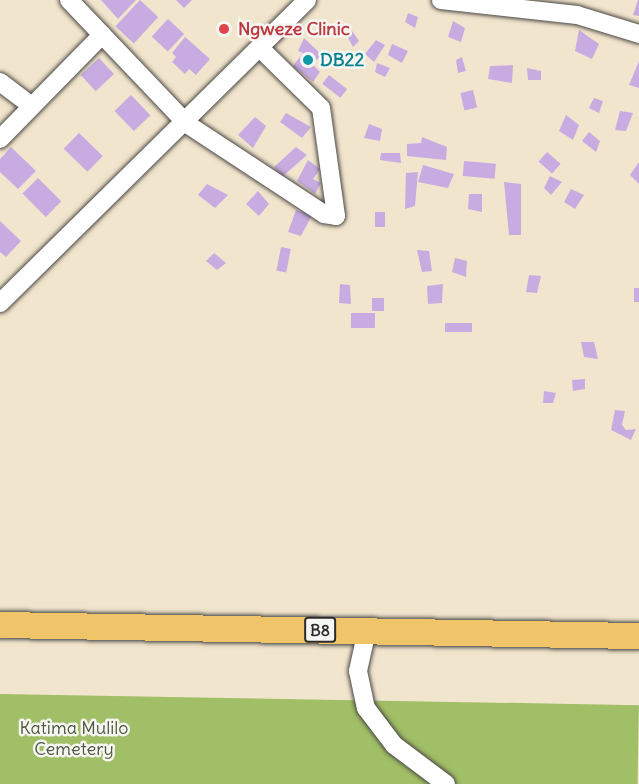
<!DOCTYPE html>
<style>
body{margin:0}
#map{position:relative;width:639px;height:784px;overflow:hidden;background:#f2e5cd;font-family:Delius,sans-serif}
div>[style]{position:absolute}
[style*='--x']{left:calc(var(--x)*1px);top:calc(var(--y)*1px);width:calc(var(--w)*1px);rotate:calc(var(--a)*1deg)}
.green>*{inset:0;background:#a1bf66;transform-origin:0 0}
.building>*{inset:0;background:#c8ace1;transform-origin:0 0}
.roads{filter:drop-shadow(0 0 2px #494743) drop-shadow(0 0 2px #494743)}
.minor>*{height:18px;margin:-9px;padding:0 9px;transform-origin:9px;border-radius:9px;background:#fff}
.highway>*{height:26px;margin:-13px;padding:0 13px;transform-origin:13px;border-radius:13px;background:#f0c469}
.dots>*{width:16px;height:16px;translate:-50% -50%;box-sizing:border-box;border:3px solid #f6f6f2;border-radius:50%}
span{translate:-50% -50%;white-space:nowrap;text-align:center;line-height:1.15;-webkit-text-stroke:5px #f6f6f2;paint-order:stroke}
.shield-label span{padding:2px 4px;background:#f6f6f2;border:2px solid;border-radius:4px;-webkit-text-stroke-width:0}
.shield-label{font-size:16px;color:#2b2b2b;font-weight:700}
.health-label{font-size:18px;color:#be3a42;font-weight:700}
.left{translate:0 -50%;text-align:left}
.culture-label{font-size:18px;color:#0d838f;font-weight:700}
.park-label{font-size:18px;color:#4e573d}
</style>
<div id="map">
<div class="green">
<div style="left:0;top:694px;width:639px;height:90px;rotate:1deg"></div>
</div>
<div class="building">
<div style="clip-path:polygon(101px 0,136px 0,118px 19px)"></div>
<div style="left:140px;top:0;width:25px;height:36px;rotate:43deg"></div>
<div style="clip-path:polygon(176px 0,192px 0,184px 8px)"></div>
<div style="clip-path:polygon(638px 0,639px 0,639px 16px,633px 15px)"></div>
<div style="clip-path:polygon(408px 13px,418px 17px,415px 28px,405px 22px)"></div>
<div style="left:168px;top:19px;width:22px;height:24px;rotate:43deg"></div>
<div style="clip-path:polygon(453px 21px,465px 28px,461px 42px,448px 37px)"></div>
<div style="clip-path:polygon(579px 30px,599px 44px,592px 59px,575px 51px)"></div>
<div style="clip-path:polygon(352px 31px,359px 41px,353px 47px,347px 36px)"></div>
<div style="clip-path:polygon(185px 37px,210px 59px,196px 75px,189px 69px,185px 74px,172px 62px,176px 57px,172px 53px)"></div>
<div style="clip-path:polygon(304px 38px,322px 55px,312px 64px,320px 72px,313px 82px,293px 66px,303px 53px,298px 51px)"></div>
<div style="clip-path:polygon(376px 40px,385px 45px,374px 62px,365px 54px)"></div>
<div style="clip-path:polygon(392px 44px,408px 51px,402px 63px,388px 55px)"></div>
<div style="clip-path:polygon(462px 57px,466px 71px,458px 73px,456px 60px)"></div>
<div style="left:99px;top:58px;width:22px;height:25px;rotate:47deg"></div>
<div style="clip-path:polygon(639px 61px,639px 88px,629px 85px)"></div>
<div style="clip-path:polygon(377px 63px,390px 68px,385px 77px,375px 72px)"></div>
<div style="clip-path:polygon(513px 65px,512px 83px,488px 79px,490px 66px)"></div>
<div style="clip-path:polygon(527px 68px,541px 71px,541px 80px,528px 80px)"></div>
<div style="left:329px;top:75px;width:23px;height:11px;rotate:38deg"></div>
<div style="left:473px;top:90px;width:18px;height:13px;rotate:77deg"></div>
<div style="left:131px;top:95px;width:28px;height:23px;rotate:46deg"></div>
<div style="clip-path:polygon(594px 98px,603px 101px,599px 113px,589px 108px)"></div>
<div style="clip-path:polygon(620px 111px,633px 113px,626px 131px,615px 130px)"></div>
<div style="clip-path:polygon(286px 113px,311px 127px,302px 138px,280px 122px)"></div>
<div style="clip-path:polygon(566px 115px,579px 125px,573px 140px,559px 131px)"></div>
<div style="clip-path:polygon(255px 117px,266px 126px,253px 148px,238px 135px)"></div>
<div style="clip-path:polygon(369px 124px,382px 129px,380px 141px,364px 138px)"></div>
<div style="clip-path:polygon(589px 132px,600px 141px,596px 152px,582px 141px)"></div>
<div style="left:79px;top:133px;width:33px;height:22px;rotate:44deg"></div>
<div style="clip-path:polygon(422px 137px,447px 147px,446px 160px,407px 156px,407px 144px,421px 143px)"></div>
<div style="clip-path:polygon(11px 147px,36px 171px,18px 189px,0 172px,0 159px)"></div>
<div style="clip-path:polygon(296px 147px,307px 155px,282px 177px,274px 167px)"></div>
<div style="left:547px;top:152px;width:18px;height:13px;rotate:41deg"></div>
<div style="clip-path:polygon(381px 153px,400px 153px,401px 163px,380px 160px)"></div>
<div style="clip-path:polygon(308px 160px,320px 169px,313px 179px,321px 183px,315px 194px,297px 181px)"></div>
<div style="left:464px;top:161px;width:32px;height:15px;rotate:5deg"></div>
<div style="clip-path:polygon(639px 162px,639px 184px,630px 175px)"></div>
<div style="clip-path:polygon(423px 165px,454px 174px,448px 188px,418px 182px)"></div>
<div style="clip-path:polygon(418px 172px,415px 206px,405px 209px,406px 173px)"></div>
<div style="clip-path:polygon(550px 176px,562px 182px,551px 195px,544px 188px)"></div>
<div style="left:38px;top:178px;width:33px;height:22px;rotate:45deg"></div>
<div style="clip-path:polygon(504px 182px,521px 184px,521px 235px,509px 235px)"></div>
<div style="clip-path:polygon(207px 184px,228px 195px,215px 208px,198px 195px)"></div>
<div style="clip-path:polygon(571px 189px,584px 195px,575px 209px,564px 202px)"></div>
<div style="clip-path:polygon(258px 191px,269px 204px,259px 216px,246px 204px)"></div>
<div style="clip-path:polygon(469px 194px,482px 194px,482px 212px,468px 209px)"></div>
<div style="clip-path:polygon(296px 210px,312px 215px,301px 236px,288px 232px)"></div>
<div style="left:375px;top:212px;width:10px;height:15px"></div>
<div style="clip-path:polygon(0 221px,21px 241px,6px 257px,0 252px)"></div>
<div style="left:281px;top:247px;width:10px;height:24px;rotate:11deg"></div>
<div style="clip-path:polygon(417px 250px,429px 251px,432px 271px,422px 272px)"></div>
<div style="clip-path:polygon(214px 253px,226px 263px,217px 270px,206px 261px)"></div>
<div style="clip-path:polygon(455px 258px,467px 261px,466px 277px,452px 272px)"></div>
<div style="clip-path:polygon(529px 275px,541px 276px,537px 293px,526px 292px)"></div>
<div style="clip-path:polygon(340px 284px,350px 285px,351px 304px,339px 303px)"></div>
<div style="clip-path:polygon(443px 284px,442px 303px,428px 304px,427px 286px)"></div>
<div style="left:634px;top:288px;width:5px;height:14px"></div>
<div style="left:372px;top:298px;width:12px;height:13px"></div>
<div style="left:351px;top:313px;width:24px;height:15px"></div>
<div style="left:472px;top:323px;width:9px;height:27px;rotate:90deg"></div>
<div style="clip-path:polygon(581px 342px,594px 342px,598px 359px,584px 357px)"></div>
<div style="clip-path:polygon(585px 379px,585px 389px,573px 391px,572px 380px)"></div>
<div style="clip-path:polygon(544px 391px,556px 393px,553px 403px,543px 403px)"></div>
<div style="clip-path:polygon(615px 410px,625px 411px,622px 425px,626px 430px,636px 429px,631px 440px,611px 430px)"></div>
</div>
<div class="roads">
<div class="minor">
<div style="--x:69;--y:0;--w:171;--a:46.4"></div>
<div style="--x:187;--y:124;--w:164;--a:33.3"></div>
<div style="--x:324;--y:214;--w:12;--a:9"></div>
<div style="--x:336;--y:216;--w:109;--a:-97.9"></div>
<div style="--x:321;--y:108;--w:86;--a:-135.5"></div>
<div style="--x:441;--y:0;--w:137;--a:6.3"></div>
<div style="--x:577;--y:15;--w:65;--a:17"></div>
<div style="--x:0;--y:82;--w:40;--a:37"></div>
<div style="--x:0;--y:139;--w:146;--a:-45.6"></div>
<div style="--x:0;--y:303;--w:431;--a:-44.6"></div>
<div style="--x:367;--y:630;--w:42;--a:102.4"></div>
<div style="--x:358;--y:671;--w:38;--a:78"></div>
<div style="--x:366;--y:708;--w:46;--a:52.9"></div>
<div style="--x:394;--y:745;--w:65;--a:36.9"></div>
</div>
<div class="highway">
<div style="--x:0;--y:625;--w:639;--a:0.99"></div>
</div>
</div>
<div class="dots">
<div style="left:224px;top:29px;background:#e0444e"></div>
<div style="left:308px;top:60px;background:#0f9aa8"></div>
</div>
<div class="shield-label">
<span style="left:320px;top:630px">B8</span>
</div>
<div class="health-label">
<span class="left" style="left:238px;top:29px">Ngweze Clinic</span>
</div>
<div class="culture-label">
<span class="left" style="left:320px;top:60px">DB22</span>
</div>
<div class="park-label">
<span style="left:74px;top:739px">Katima Mulilo<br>Cemetery</span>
</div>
</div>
